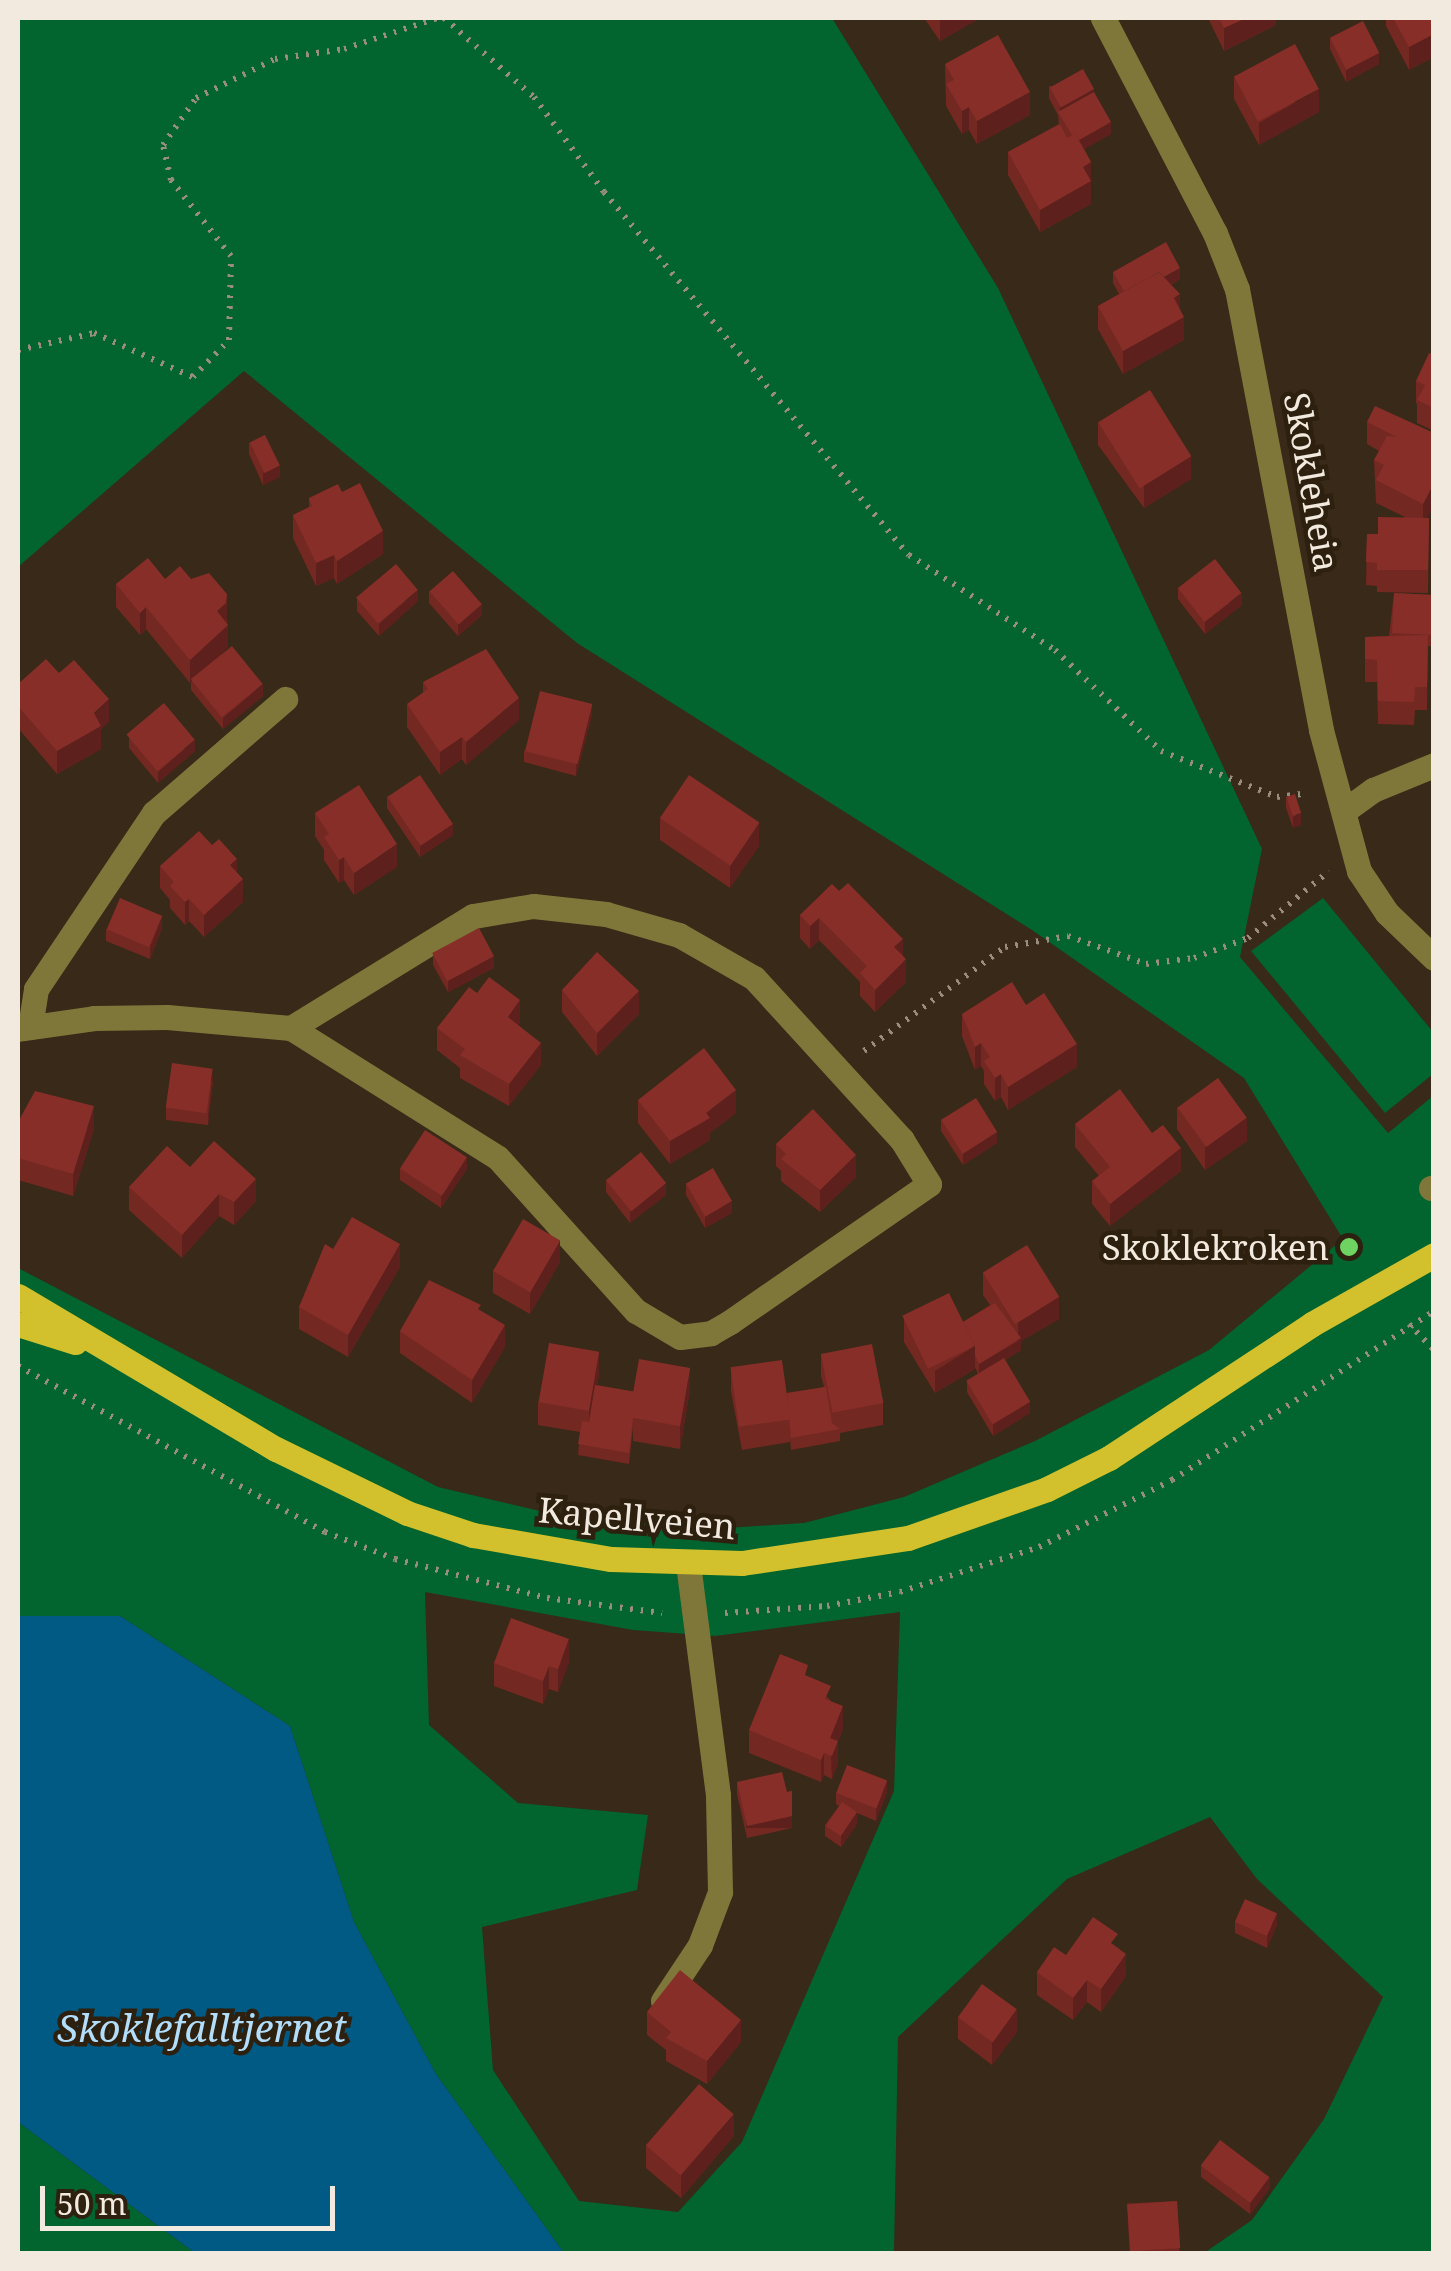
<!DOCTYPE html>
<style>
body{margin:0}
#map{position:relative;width:1451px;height:2271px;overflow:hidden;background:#382918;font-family:"Noto Serif",serif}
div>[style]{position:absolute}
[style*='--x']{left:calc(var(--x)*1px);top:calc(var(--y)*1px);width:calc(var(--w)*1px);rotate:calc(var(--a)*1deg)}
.green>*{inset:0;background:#02642e}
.water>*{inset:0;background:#005a84}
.path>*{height:6px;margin-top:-3px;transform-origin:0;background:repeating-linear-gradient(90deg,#998d7f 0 2.5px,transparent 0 10.5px)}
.minor>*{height:25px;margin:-12.5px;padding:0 12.5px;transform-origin:12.5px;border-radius:12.5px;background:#7f773a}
.major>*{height:25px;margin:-12.5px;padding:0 12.5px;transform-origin:12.5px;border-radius:12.5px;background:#d2c12c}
.wall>*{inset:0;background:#742822;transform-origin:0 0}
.shaded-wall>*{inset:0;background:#5e201c;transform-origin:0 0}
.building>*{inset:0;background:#872e28;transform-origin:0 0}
.dots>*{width:28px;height:28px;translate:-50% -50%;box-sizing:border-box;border:5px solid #2d200f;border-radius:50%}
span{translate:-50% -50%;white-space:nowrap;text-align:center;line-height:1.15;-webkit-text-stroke:9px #2d200f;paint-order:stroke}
.street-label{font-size:35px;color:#f3eadf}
.poi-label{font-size:35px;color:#f3eadf}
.right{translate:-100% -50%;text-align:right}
.water-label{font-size:38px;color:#b2defc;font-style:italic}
.frame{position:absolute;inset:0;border:20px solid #f3eadf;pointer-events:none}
.scale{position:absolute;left:40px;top:2186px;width:295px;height:45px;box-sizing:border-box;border:5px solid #f3eadf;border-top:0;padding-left:12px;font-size:30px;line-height:35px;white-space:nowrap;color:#f3eadf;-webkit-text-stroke:8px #2d200f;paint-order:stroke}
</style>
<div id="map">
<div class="green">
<div style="clip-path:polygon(evenodd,18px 18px,832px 18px,998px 288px,1262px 849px,1240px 957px,1388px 1133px,1433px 1096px,1433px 2253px,1204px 2253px,1252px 2220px,1324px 2119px,1383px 1997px,1257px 1879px,1210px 1817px,1067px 1879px,898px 2037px,894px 2253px,564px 2253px,436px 2074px,354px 1922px,290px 1726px,120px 1616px,18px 1616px,18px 1268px,438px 1487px,553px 1514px,711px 1529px,804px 1523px,904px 1497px,1035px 1441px,1209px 1350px,1343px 1239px,1244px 1078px,1032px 930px,577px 643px,244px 371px,18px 567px,18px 18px,425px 1592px,633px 1630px,715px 1636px,900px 1612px,894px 1791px,742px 2142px,678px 2212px,579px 2201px,493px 2070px,482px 1927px,637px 1890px,648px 1815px,518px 1803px,429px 1725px,425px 1592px)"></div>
<div style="clip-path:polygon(1323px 898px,1433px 1032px,1433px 1074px,1385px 1113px,1251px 951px)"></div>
<div style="clip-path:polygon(18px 2122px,195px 2253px,18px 2253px)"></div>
</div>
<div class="water">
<div style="clip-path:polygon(18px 1616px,120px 1616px,290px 1726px,354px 1922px,436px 2074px,564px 2253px,195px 2253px,18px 2122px)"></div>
</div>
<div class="path">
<div style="--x:444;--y:18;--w:120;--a:41.3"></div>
<div style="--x:534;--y:97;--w:118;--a:53.6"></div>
<div style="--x:604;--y:192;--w:474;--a:50"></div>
<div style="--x:909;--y:555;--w:174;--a:33.1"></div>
<div style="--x:1055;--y:650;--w:146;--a:43.6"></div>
<div style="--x:1161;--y:751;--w:125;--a:21.6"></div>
<div style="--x:1277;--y:797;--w:31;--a:-7"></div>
<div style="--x:18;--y:350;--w:78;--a:-12.6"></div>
<div style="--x:94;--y:333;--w:108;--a:24"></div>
<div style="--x:193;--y:377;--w:52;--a:-45.8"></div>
<div style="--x:229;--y:340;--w:84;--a:-88.6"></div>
<div style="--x:231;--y:256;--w:97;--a:-128.3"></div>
<div style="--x:171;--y:180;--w:36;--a:-103"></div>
<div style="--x:163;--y:145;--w:57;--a:-54.9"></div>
<div style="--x:196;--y:98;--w:88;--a:-26.3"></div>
<div style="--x:275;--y:59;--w:70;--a:-8.2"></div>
<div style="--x:344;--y:49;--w:98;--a:-18.4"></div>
<div style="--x:864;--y:1051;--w:175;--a:-36.4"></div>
<div style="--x:1005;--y:947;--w:64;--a:-9.9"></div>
<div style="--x:1068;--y:936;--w:83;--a:19.7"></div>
<div style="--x:1146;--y:964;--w:48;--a:-7.1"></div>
<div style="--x:1194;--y:958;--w:58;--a:-20.3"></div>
<div style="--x:1248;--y:938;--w:105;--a:-39.6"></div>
<div style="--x:1409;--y:1324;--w:36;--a:46"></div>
<div style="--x:18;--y:1366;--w:349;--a:28.4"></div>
<div style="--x:325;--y:1532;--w:75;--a:21.1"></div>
<div style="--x:395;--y:1559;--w:157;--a:14.4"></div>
<div style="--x:547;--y:1598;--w:116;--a:7.4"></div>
<div style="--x:725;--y:1613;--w:102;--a:-3.9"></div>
<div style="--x:827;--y:1606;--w:74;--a:-10.9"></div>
<div style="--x:900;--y:1592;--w:146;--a:-17.9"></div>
<div style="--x:1039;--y:1547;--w:149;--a:-26.7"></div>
<div style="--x:1172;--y:1480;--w:312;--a:-32.8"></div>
</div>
<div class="minor">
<div style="--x:1103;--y:18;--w:242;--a:62.5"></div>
<div style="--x:1215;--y:233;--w:60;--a:68.6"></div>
<div style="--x:1237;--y:289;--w:449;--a:79.2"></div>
<div style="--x:1321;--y:730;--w:146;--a:74.9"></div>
<div style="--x:1359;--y:871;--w:50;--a:56.3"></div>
<div style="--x:1387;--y:913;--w:65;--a:43.8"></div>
<div style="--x:1344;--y:811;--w:36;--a:-36"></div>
<div style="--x:1373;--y:790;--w:66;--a:-22.3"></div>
<div style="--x:30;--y:1027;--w:38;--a:-81"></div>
<div style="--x:36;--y:989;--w:212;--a:-56.2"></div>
<div style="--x:154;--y:813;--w:174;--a:-41"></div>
<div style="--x:18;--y:1029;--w:77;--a:-8.2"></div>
<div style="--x:94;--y:1018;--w:73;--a:-0.8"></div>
<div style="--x:167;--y:1017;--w:124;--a:5.1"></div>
<div style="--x:291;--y:1028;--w:244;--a:32.1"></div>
<div style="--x:498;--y:1158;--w:206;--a:48"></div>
<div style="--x:636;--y:1311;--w:51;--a:30.6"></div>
<div style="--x:680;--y:1337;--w:31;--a:-7"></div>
<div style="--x:711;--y:1333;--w:22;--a:-30"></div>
<div style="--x:730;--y:1322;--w:242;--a:-34.7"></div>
<div style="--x:929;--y:1184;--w:52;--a:-121.5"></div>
<div style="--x:902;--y:1140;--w:219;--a:-132.4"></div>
<div style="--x:754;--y:978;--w:86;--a:-150.2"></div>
<div style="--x:679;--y:935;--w:76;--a:-164"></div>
<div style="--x:606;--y:914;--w:73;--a:-173.7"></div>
<div style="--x:533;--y:906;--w:61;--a:170.5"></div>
<div style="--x:473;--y:916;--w:214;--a:148.4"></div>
<div style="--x:1431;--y:1188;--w:3;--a:-18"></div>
<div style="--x:663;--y:2001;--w:67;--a:-56.5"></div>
<div style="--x:700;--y:1945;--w:57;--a:-69.3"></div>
<div style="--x:720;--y:1892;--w:97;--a:-91.2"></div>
<div style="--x:718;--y:1795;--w:234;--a:-97.4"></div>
</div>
<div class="major">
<div style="--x:18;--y:1296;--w:300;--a:30.7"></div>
<div style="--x:276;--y:1449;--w:146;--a:26"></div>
<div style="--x:407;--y:1513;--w:70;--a:18.4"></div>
<div style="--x:473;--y:1535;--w:140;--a:9.9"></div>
<div style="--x:611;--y:1559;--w:131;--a:1.7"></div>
<div style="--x:742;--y:1563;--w:168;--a:-8.6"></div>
<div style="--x:908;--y:1538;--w:147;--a:-19.4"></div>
<div style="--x:1047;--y:1489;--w:69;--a:-26.6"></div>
<div style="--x:1109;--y:1458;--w:243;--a:-33.4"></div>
<div style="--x:1312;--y:1324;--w:140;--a:-29.5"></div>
<div style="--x:18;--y:1324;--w:60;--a:17.5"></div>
</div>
<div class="wall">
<div style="clip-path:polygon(924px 18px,980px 18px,940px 41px)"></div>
<div style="clip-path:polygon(1208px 18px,1276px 18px,1276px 25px,1224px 51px)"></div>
<div style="clip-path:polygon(1386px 18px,1434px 18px,1434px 57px,1409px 70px,1386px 26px)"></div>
<div style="clip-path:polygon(1330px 38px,1379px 64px,1346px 82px,1330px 49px)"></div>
<div style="clip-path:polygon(945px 64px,1030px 115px,977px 144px,969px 130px,962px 134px,946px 106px)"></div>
<div style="clip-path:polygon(1234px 76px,1319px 112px,1259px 145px,1234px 99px)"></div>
<div style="clip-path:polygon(1049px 86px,1094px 92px,1111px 134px,1084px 149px,1091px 162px,1091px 204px,1040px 232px,1008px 175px,1008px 152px,1059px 124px,1058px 115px,1049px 98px)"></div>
<div style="clip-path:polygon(1113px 272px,1180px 279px,1171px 285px,1184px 340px,1123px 374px,1098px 329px,1098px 306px,1119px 294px,1113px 283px)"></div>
<div style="clip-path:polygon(1434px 355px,1434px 431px,1417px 423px,1417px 404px,1416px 403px,1416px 381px)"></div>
<div style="clip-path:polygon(1098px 422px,1191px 479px,1144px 508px,1098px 445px)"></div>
<div style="clip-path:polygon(1367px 422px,1434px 433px,1427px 518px,1429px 518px,1428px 593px,1377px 592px,1377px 586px,1366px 585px,1367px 534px,1378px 534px,1405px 517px,1376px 503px,1374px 460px,1379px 451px,1367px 444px)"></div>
<div style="clip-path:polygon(249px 442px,280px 477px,263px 485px,249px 454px)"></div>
<div style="clip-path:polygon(342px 492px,383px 554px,337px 584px,334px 578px,316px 586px,293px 538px,293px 515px,309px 507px,309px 498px)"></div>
<div style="clip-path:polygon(165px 579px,191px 579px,227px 617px,228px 647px,216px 659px,263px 696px,223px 729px,191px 690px,191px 682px,190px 683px,146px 629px,140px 635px,116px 607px,116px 584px)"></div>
<div style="clip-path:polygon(1178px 588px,1242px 605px,1205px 634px,1178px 599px)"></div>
<div style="clip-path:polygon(429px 591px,482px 615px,458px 636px,429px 603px)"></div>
<div style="clip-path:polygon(1394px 593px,1434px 595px,1434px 646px,1428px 646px,1427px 710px,1415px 710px,1414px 725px,1378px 724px,1377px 682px,1365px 682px,1365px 637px,1389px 636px)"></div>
<div style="clip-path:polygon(357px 599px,418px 601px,379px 636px,357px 611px)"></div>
<div style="clip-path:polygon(423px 682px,519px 720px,466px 765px,462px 759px,440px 775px,407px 727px,407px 704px,423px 693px)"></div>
<div style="clip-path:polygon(18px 684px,109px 722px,101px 729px,101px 749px,57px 774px,18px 728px)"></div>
<div style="clip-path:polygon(592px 715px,576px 776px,524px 762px,524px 751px)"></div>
<div style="clip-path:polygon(129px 737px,195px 751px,158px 783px,129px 748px)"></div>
<div style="clip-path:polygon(387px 796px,453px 835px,420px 857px,387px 808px)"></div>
<div style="clip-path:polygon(1286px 796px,1301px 825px,1293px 828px,1286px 808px)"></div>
<div style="clip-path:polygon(315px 813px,397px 867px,354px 895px,344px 880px,339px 883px,324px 860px,324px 850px,315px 836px)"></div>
<div style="clip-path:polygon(660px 818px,759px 846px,730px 888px,660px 840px)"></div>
<div style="clip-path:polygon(160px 866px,237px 873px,243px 902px,204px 937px,189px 921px,185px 925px,170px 908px,170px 900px,160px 888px)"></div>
<div style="clip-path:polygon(832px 884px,903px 955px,906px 982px,875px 1012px,860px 996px,860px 982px,819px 940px,810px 949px,800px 938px,800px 915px)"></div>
<div style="clip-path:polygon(162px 928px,150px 959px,106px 941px,106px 929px)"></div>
<div style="clip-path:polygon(433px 954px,494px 968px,448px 992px,433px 965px)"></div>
<div style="clip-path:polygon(562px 990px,639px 1014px,597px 1056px,562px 1012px)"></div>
<div style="clip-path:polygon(1026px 1005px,1077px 1067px,1008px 1110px,1001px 1097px,995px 1101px,984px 1084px,984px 1071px,981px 1066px,975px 1070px,962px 1036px,962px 1014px)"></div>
<div style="clip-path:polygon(520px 1023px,518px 1025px,541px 1065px,509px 1106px,460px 1078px,460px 1068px,437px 1050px,437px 1028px)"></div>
<div style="clip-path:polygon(213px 1080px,208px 1125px,166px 1120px,166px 1108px)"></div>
<div style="clip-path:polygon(638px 1100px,736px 1113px,710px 1133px,710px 1140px,670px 1164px,638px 1123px)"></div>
<div style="clip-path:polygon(1177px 1107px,1247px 1141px,1205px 1170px,1177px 1129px)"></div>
<div style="clip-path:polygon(941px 1119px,997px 1143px,963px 1165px,941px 1131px)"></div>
<div style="clip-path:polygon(18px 1122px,94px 1129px,73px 1196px,18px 1180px)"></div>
<div style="clip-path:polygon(1075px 1124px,1181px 1171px,1110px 1226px,1092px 1204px,1092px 1181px,1099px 1176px,1075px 1147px)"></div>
<div style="clip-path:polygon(776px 1144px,856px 1177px,820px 1212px,781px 1181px,781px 1171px,776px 1166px)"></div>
<div style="clip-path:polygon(190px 1167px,256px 1201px,234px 1225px,219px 1216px,182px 1258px,129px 1210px,129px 1187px)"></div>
<div style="clip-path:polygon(400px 1169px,467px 1169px,441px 1208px,400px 1180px)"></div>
<div style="clip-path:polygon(606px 1180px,666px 1195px,630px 1223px,606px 1192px)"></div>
<div style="clip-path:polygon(686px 1183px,732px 1213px,705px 1228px,686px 1195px)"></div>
<div style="clip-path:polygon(333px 1249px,400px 1267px,348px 1357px,299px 1329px,299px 1307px)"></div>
<div style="clip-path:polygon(560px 1262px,530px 1314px,493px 1293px,493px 1271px)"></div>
<div style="clip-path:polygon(983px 1272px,1059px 1319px,1021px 1341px,1021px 1350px,1005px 1360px,1030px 1413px,993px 1436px,967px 1392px,967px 1381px,978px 1374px,975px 1367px,975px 1369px,935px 1393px,904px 1342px,904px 1319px,963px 1322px,990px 1305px,983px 1295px)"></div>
<div style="clip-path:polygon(481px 1311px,505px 1347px,472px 1403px,400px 1353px,400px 1331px)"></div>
<div style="clip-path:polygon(821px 1353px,883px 1403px,883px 1425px,840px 1433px,840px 1441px,791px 1450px,790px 1438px,790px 1442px,742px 1450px,731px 1392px,731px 1369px,787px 1393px,824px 1387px,821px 1376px)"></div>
<div style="clip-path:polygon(599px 1375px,597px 1385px,636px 1392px,690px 1390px,680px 1449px,633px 1441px,633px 1427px,629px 1464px,578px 1455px,580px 1432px,538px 1425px,538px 1402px)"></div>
<div style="clip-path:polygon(569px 1662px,558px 1692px,549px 1689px,543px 1704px,494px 1686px,494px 1663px)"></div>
<div style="clip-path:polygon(808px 1677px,831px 1701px,843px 1729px,838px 1741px,838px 1764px,832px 1779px,824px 1775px,821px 1782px,749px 1753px,749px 1730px)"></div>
<div style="clip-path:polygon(737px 1782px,787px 1792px,792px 1791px,792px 1828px,747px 1838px,737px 1794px)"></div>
<div style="clip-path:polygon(887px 1792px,876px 1821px,857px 1813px,857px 1824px,841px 1847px,825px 1836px,825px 1825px,839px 1806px,836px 1804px,836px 1793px)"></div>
<div style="clip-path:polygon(1235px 1922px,1277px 1925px,1267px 1948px,1235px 1933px)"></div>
<div style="clip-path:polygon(1118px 1947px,1126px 1976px,1101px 2012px,1087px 2002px,1073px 2020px,1037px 1995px,1037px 1972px,1066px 1955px)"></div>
<div style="clip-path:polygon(647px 2012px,741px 2042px,707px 2084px,666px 2061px,666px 2050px,647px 2035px)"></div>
<div style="clip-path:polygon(958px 2017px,1017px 2032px,992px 2065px,958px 2039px)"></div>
<div style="clip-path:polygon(734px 2136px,681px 2198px,646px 2168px,646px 2145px)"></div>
<div style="clip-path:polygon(1201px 2166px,1270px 2188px,1250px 2214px,1201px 2177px)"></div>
<div style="left:1177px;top:2201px;width:53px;height:50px;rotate:87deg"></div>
</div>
<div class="shaded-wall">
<div style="clip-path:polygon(940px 18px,980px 18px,940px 41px)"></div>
<div style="clip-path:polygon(1246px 18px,1276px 18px,1276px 25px,1224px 51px,1224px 28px)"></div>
<div style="clip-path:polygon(1434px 34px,1434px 57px,1409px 70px,1409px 47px)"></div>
<div style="clip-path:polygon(1379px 53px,1379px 64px,1346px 82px,1346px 70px)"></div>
<div style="clip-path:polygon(1094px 89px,1094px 100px,1060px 115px,1060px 107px)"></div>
<div style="clip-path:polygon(1319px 89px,1319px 112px,1259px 145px,1259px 123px)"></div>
<div style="clip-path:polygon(1030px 92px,1030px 115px,977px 144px,977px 121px)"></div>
<div style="clip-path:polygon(969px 107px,969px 130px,962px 134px,962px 111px)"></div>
<div style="clip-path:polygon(1111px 122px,1111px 134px,1075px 154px,1075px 142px)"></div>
<div style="clip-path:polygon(1091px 162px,1091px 204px,1040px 232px,1040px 210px,1083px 167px)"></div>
<div style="clip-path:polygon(1180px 268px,1180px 279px,1128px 309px,1128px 298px)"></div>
<div style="clip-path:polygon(1180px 294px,1180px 317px,1174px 298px)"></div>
<div style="clip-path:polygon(1184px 317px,1184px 340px,1123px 374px,1123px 351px)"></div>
<div style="clip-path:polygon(1191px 456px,1191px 479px,1144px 508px,1144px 485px)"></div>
<div style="clip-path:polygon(280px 466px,280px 477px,263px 485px,263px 473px)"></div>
<div style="clip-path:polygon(1434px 483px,1434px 505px,1423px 526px,1423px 504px)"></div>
<div style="clip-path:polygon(383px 531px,383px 554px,337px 584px,337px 561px)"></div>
<div style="clip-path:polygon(334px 555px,334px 578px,316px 586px,316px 563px)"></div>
<div style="clip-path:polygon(418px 590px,418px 601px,379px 636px,379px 624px)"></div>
<div style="clip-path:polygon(1242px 593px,1242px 605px,1205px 634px,1205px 622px)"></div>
<div style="clip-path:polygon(227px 594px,227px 617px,226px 626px,217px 611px)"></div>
<div style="clip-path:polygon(482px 604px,482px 615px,458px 636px,458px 624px)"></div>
<div style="clip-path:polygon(146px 607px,146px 629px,140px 635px,140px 613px)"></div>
<div style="clip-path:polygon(228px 625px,228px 647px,190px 683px,190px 660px)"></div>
<div style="clip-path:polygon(263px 684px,263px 696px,223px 729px,223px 718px)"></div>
<div style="clip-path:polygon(519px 698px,519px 720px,466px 765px,466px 742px)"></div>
<div style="clip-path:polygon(109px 699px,109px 722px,101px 729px,101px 749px,57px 774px,57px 751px)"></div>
<div style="clip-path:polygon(592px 704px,592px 715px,576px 776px,576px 764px)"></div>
<div style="clip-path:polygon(462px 737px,462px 759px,440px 775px,440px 752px)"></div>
<div style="clip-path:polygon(195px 740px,195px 751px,158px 783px,158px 772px)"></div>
<div style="clip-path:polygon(1301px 813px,1301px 825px,1293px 828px,1293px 817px)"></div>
<div style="clip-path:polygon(759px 823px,759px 846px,730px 888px,730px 865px)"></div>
<div style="clip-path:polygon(453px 824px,453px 835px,420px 857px,420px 845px)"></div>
<div style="clip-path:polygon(397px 844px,397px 867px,354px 895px,354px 873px)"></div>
<div style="clip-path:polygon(344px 857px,344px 880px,339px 883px,339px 860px)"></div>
<div style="clip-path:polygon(237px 859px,237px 882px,230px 865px)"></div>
<div style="clip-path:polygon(243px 879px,243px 902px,204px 937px,204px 915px)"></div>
<div style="clip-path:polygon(189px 899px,189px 921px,185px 925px,185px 902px)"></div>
<div style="clip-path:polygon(162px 916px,162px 928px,150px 959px,150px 947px)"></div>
<div style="clip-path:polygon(819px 918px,819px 940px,810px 949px,810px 926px)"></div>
<div style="clip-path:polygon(903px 939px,903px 962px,894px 947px)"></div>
<div style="clip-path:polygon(494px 956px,494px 968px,448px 992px,448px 981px)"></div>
<div style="clip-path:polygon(906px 959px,906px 982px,875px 1012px,875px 990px)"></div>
<div style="clip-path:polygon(639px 991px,639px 1014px,597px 1056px,597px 1033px)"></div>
<div style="clip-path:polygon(520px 1000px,520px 1023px,508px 1040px,508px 1017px)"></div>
<div style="clip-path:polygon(541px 1043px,541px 1065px,509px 1106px,509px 1084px)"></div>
<div style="clip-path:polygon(981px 1043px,981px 1066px,975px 1070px,975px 1047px)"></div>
<div style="clip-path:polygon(1077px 1044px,1077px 1067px,1008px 1110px,1008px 1087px)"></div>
<div style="clip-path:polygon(213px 1069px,213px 1080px,208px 1125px,208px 1114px)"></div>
<div style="clip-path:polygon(1001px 1074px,1001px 1097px,995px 1101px,995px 1078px)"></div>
<div style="clip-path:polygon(736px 1090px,736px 1113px,710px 1133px,710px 1140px,670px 1164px,670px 1141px)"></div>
<div style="clip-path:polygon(94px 1106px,94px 1129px,73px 1196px,73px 1174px)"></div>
<div style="clip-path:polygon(1247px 1118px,1247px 1141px,1205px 1170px,1205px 1147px)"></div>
<div style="clip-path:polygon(997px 1132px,997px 1143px,963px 1165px,963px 1154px)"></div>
<div style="clip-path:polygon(1181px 1148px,1181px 1171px,1110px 1226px,1110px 1204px)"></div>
<div style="clip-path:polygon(856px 1155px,856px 1177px,820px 1212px,820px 1190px)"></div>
<div style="clip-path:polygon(467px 1157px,467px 1169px,441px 1208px,441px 1196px)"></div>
<div style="clip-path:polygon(256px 1179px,256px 1201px,234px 1225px,234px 1202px)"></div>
<div style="clip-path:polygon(666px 1183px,666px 1195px,630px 1223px,630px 1211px)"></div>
<div style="clip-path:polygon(219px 1194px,219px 1216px,182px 1258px,182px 1235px)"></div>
<div style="clip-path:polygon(732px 1201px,732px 1213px,705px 1228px,705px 1217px)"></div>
<div style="clip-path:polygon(560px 1240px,560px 1262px,530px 1314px,530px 1292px)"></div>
<div style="clip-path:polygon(400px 1244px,400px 1267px,348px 1357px,348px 1335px)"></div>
<div style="clip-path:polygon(1059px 1297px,1059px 1319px,1021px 1341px,1021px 1350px,979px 1376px,979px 1364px,1018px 1341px,1018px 1321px)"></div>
<div style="clip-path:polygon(505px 1325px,505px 1347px,472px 1403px,472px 1380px)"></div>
<div style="clip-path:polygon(975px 1346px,975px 1369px,935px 1393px,935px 1371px)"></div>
<div style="clip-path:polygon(599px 1352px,599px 1375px,589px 1434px,589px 1411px)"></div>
<div style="clip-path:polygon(690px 1368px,690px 1390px,680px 1449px,680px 1426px)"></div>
<div style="clip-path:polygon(1030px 1402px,1030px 1413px,993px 1436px,993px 1424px)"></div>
<div style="clip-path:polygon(569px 1639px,569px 1662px,558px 1692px,558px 1669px)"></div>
<div style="clip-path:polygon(549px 1666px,549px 1689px,543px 1704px,543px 1681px)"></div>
<div style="clip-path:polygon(843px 1706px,843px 1729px,838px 1741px,838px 1764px,832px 1779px,830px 1738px)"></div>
<div style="clip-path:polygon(824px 1753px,824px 1775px,821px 1782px,821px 1760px)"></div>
<div style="clip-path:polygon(887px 1780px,887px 1792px,876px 1821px,876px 1809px)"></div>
<div style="clip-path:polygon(857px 1812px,857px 1824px,841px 1847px,841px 1836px)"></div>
<div style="left:792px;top:1816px;width:12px;height:46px;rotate:90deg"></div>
<div style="clip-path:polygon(1277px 1913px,1277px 1925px,1267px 1948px,1267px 1936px)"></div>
<div style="clip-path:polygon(1126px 1954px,1126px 1976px,1101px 2012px,1101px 1989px)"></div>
<div style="clip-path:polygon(1087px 1980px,1087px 2002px,1073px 2020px,1073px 1998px)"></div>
<div style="clip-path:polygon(1017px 2009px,1017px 2032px,992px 2065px,992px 2042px)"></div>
<div style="clip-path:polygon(741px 2020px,741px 2042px,707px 2084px,707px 2061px)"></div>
<div style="clip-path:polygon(734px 2114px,734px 2136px,681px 2198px,681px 2175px)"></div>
<div style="clip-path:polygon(1270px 2177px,1270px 2188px,1250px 2214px,1250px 2202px)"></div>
</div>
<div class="building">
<div style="clip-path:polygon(1219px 18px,1246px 18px,1224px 28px)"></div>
<div style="clip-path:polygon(1393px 18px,1434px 18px,1434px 34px,1409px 47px)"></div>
<div style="left:1363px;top:21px;width:36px;height:37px;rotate:63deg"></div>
<div style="clip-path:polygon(998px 35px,1030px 92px,977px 121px,969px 107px,962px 111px,946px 84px,954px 80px,945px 64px)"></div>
<div style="left:1295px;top:44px;width:51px;height:69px;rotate:62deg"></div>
<div style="left:1083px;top:69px;width:23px;height:38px;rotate:61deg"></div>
<div style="clip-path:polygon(1094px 92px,1111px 122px,1079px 140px,1075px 133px,1072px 135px,1058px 112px)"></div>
<div style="clip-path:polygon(1060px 124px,1067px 138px,1075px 133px,1091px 162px,1083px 167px,1091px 181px,1040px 210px,1008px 152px)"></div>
<div style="clip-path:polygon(1166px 242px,1180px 268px,1164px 277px,1159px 272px,1124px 291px,1113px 272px)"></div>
<div style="clip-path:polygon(1159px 272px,1180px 294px,1174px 298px,1184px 317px,1123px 351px,1098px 306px)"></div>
<div style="clip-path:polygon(1429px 353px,1434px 355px,1434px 408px,1417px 400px,1425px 385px,1416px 381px)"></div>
<div style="left:1150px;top:390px;width:78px;height:61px;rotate:58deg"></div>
<div style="clip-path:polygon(1375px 406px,1434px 433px,1434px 483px,1423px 504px,1376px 480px,1384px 465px,1374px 460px,1387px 436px,1397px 437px,1367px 422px)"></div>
<div style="left:265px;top:435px;width:34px;height:17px;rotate:64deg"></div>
<div style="clip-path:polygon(360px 483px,383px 531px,337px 561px,334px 555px,316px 563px,293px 515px,312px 506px,309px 498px,338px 484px,342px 492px)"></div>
<div style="clip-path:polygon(1378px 517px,1429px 518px,1428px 570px,1377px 570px,1377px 563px,1366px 562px,1367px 534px,1378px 534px)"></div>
<div style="clip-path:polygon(148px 558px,165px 579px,180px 566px,191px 579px,209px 573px,227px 594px,226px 603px,217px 611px,228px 625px,190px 660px,146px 607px,140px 613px,116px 584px)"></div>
<div style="left:1215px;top:559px;width:43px;height:47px;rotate:52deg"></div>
<div style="left:396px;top:564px;width:34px;height:52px;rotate:50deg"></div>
<div style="left:453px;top:571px;width:44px;height:31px;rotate:49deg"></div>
<div style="left:1394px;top:593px;width:40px;height:40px;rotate:3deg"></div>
<div style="clip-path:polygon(1428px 635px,1427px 687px,1415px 687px,1414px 702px,1378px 701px,1377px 660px,1365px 659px,1365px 637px)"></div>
<div style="left:232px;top:646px;width:49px;height:53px;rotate:51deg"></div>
<div style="clip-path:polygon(486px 649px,519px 698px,466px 742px,462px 737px,440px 752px,407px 704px,428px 689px,423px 682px)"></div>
<div style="clip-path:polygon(46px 659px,59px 673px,74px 660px,109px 699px,94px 713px,101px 726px,57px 751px,18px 706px,18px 684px)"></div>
<div style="left:540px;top:691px;width:54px;height:62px;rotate:14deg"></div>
<div style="left:164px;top:703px;width:48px;height:49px;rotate:50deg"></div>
<div style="left:420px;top:775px;width:59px;height:39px;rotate:56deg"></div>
<div style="left:689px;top:775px;width:85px;height:52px;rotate:34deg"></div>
<div style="clip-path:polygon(359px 785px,397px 844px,354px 873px,344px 857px,339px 860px,324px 837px,329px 834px,315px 813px)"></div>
<div style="left:1295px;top:794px;width:20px;height:9px;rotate:72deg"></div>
<div style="clip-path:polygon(199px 831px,212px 845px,219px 839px,237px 859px,230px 865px,243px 879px,204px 915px,189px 899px,185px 902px,170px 886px,174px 882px,160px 866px)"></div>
<div style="clip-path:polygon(848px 883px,903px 939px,894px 947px,906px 959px,875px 990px,860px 973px,867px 966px,819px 918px,810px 926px,800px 915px,832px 884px,839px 891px)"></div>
<div style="left:120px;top:898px;width:46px;height:34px;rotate:23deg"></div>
<div style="left:479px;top:928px;width:32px;height:53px;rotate:62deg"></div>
<div style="clip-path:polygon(597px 952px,639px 991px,597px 1033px,562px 990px)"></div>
<div style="clip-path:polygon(489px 977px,520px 1000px,508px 1017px,541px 1043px,509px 1084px,460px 1055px,465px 1049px,437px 1028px,469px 987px,477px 993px)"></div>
<div style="clip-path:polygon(1012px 982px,1026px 1005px,1044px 993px,1077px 1044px,1008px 1087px,1001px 1074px,995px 1078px,984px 1061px,990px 1057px,981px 1043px,975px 1047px,962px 1014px)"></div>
<div style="clip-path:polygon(704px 1048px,736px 1090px,706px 1113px,710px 1118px,670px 1141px,638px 1100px)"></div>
<div style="left:172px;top:1063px;width:41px;height:45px;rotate:8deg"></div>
<div style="left:1218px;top:1078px;width:49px;height:50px;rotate:54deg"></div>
<div style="clip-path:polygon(1120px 1089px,1152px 1133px,1163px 1125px,1181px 1148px,1110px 1204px,1092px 1181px,1110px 1167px,1075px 1124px)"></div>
<div style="clip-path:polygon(35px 1091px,94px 1106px,73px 1174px,18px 1158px,18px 1122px)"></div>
<div style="left:976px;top:1098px;width:40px;height:41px;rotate:58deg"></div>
<div style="clip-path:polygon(813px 1109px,856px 1155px,820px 1190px,781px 1159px,786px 1154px,776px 1144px)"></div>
<div style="left:425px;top:1130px;width:50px;height:46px;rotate:33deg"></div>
<div style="clip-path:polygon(214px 1141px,256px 1179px,234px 1202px,219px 1194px,182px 1235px,129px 1187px,167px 1146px,190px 1167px)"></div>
<div style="left:641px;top:1152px;width:40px;height:45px;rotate:51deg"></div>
<div style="left:713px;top:1168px;width:38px;height:31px;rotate:60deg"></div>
<div style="clip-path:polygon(352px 1217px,400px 1244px,348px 1335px,299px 1307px,325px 1244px,333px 1249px)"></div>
<div style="left:523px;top:1219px;width:43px;height:60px;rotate:30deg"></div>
<div style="left:1027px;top:1245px;width:61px;height:52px;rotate:58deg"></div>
<div style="clip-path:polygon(429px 1280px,481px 1305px,478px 1309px,505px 1325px,472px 1380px,400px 1331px)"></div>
<div style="left:949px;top:1293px;width:59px;height:52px;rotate:64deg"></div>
<div style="clip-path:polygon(995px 1303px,1021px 1338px,979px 1364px,975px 1355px,975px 1346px,963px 1322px)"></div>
<div style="left:549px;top:1343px;width:51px;height:60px;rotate:10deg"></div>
<div style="left:872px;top:1344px;width:60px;height:52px;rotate:79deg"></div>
<div style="left:1004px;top:1358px;width:51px;height:44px;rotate:59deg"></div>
<div style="left:639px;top:1359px;width:52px;height:59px;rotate:10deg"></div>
<div style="left:782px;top:1360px;width:60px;height:52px;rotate:82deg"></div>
<div style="clip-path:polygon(595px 1385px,636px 1392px,629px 1453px,578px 1444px,582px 1421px,589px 1422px)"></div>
<div style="clip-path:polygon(826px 1387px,832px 1423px,840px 1429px,791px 1438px,787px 1393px)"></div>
<div style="clip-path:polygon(511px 1618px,569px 1639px,558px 1669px,549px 1666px,543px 1681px,494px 1663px)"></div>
<div style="clip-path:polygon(780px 1654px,808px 1665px,805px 1675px,831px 1686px,825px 1699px,843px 1706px,830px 1738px,838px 1741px,832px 1756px,824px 1753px,821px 1760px,749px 1730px)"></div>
<div style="left:847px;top:1765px;width:43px;height:30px;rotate:21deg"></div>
<div style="clip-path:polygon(782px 1772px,787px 1792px,792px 1791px,792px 1816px,747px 1826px,737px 1782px)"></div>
<div style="left:842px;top:1802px;width:18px;height:29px;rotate:34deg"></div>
<div style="left:1245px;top:1899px;width:35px;height:25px;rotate:24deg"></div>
<div style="clip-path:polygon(1093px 1917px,1118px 1934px,1111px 1943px,1126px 1954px,1101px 1989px,1087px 1980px,1073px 1998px,1037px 1972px,1054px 1947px,1066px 1955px)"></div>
<div style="clip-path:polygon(680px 1970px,741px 2020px,707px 2061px,666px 2038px,671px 2032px,647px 2012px)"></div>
<div style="left:982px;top:1984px;width:43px;height:41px;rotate:36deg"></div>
<div style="left:699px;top:2084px;width:46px;height:81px;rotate:41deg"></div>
<div style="left:1220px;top:2140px;width:62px;height:32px;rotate:37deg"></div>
<div style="left:1177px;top:2201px;width:47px;height:50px;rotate:86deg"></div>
</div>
<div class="dots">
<div style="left:1349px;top:1247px;background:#6ed361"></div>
</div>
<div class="street-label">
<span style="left:1312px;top:482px;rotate:80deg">Skokleheia</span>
<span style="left:637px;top:1518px;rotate:5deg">Kapellveien</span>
</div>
<div class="poi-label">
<span class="right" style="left:1329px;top:1247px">Skoklekroken</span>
</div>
<div class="water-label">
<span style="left:202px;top:2028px">Skoklefalltjernet</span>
</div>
<div class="frame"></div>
<div class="scale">50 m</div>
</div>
